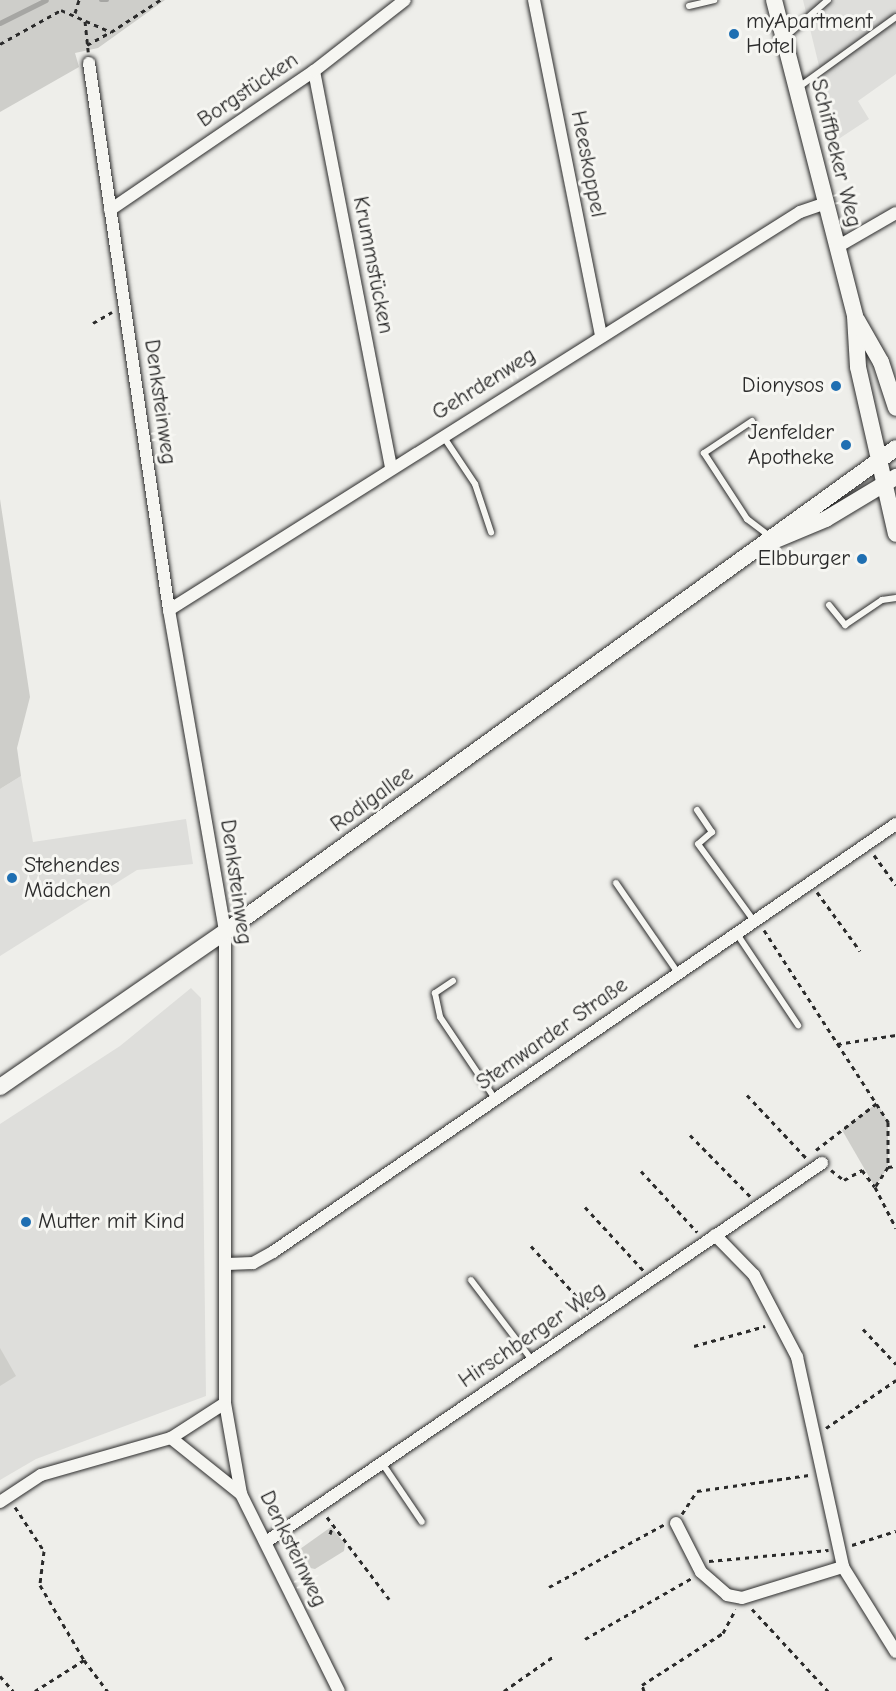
<!DOCTYPE html>
<meta charset="utf-8">
<style>
body{margin:0}
#map{position:relative;width:896px;height:1691px;overflow:hidden;background:#eeeeea;font-family:"Comic Neue",sans-serif}
div>[style]{position:absolute}
[style*='--x']{left:calc(var(--x)*1px);top:calc(var(--y)*1px);width:calc(var(--w)*1px);rotate:calc(var(--a)*1deg)}
.built>*{inset:0;background:#dededb}
.green>*{inset:0;background:#cececa}
.stream>*{height:4.5px;margin:-2.25px;padding:0 2.25px;transform-origin:2.25px;border-radius:2.25px;background:#a6a6a3}
.path>*{height:3px;margin-top:-1.5px;transform-origin:0;background:repeating-linear-gradient(90deg,#2b2b2b 0 4.5px,transparent 0 9px)}
.roads{filter:drop-shadow(0 0 2px #2b2b2b) drop-shadow(0 0 2px #2b2b2b)}
.lane>*{height:6px;margin:-3px;padding:0 3px;transform-origin:3px;border-radius:3px;background:#f6f6f2}
.street>*{height:12px;margin:-6px;padding:0 6px;transform-origin:6px;border-radius:6px;background:#f6f6f2}
.secondary>*{height:16px;margin:-8px;padding:0 8px;transform-origin:8px;border-radius:8px;background:#f6f6f2}
.dots>*{width:16px;height:16px;translate:-50% -50%;box-sizing:border-box;border:3px solid #f6f6f2;border-radius:50%}
span{translate:-50% -50%;white-space:nowrap;text-align:center;line-height:1.15;-webkit-text-stroke:6px #f6f6f2;paint-order:stroke}
.poi-label{font-size:22px;color:#2b2b2b}
.left{translate:0 -50%;text-align:left}
.right{translate:-100% -50%;text-align:right}
.street-label{font-size:22px;color:#2b2b2b}
</style>
<div id="map">
<div class="built">
<div style="clip-path:polygon(803px 0,896px 0,896px 74px,858px 101px,869px 119px,837px 140px)"></div>
<div style="clip-path:polygon(21px 776px,33px 842px,186px 819px,193px 864px,137px 870px,0 956px,0 789px)"></div>
<div style="clip-path:polygon(191px 988px,201px 998px,206px 1396px,36px 1459px,0 1480px,0 1124px,120px 1046px)"></div>
</div>
<div class="green">
<div style="clip-path:polygon(0 0,165px 0,98px 48px,75px 53px,79px 67px,0 112px)"></div>
<div style="clip-path:polygon(0 499px,30px 697px,17px 748px,21px 776px,0 789px)"></div>
<div style="clip-path:polygon(877px 1103px,888px 1122px,888px 1167px,875px 1187px,842px 1130px)"></div>
<div style="clip-path:polygon(0 1348px,16px 1376px,0 1386px)"></div>
<div style="clip-path:polygon(331px 1527px,345px 1544px,344px 1551px,315px 1569px,306px 1567px,300px 1549px)"></div>
</div>
<div class="stream">
<div style="--x:101;--y:0;--w:6;--a:0"></div>
<div style="--x:0;--y:23;--w:51;--a:-26.6"></div>
</div>
<div class="path">
<div style="--x:75;--y:13;--w:14;--a:-73"></div>
<div style="--x:85;--y:21;--w:31;--a:84"></div>
<div style="--x:0;--y:44;--w:70;--a:-29.1"></div>
<div style="--x:61;--y:10;--w:55;--a:23.7"></div>
<div style="--x:111;--y:32;--w:59;--a:-33.1"></div>
<div style="--x:87;--y:45;--w:25;--a:-29"></div>
<div style="--x:93;--y:323;--w:22;--a:-30"></div>
<div style="--x:874;--y:855;--w:37;--a:54"></div>
<div style="--x:817;--y:892;--w:73;--a:53.9"></div>
<div style="--x:764;--y:930;--w:229;--a:57.1"></div>
<div style="--x:888;--y:1122;--w:45;--a:90"></div>
<div style="--x:888;--y:1167;--w:24;--a:123"></div>
<div style="--x:875;--y:1187;--w:46;--a:62.9"></div>
<div style="--x:837;--y:1044;--w:60;--a:-8.7"></div>
<div style="--x:747;--y:1095;--w:88;--a:46.8"></div>
<div style="--x:690;--y:1135;--w:86;--a:45.5"></div>
<div style="--x:816;--y:1150;--w:77;--a:-37.6"></div>
<div style="--x:888;--y:1167;--w:8;--a:-7"></div>
<div style="--x:831;--y:1170;--w:16;--a:38"></div>
<div style="--x:844;--y:1180;--w:21;--a:-29"></div>
<div style="--x:862;--y:1170;--w:21;--a:53"></div>
<div style="--x:641;--y:1171;--w:83;--a:47.4"></div>
<div style="--x:585;--y:1207;--w:86;--a:47.4"></div>
<div style="--x:531;--y:1246;--w:85;--a:47.9"></div>
<div style="--x:863;--y:1329;--w:48;--a:46.7"></div>
<div style="--x:694;--y:1346;--w:74;--a:-15.7"></div>
<div style="--x:826;--y:1428;--w:85;--a:-34.4"></div>
<div style="--x:15;--y:1507;--w:53;--a:56.6"></div>
<div style="--x:44;--y:1551;--w:34;--a:97"></div>
<div style="--x:40;--y:1585;--w:87;--a:59.6"></div>
<div style="--x:84;--y:1660;--w:58;--a:147.7"></div>
<div style="--x:682;--y:1514;--w:27;--a:-57"></div>
<div style="--x:697;--y:1491;--w:113;--a:-8.1"></div>
<div style="--x:327;--y:1517;--w:103;--a:52.9"></div>
<div style="--x:330;--y:1534;--w:9;--a:-72"></div>
<div style="--x:852;--y:1545;--w:46;--a:-17.7"></div>
<div style="--x:709;--y:1561;--w:120;--a:-5.3"></div>
<div style="--x:549;--y:1587;--w:132;--a:-28.5"></div>
<div style="--x:752;--y:1609;--w:112;--a:47.2"></div>
<div style="--x:585;--y:1639;--w:123;--a:-29.7"></div>
<div style="--x:84;--y:1660;--w:39;--a:53"></div>
<div style="--x:0;--y:1676;--w:20;--a:49"></div>
<div style="--x:504;--y:1691;--w:61;--a:-35"></div>
<div style="--x:644;--y:1691;--w:6;--a:-108"></div>
<div style="--x:642;--y:1685;--w:96;--a:-32.7"></div>
<div style="--x:723;--y:1633;--w:27;--a:-62"></div>
</div>
<div class="roads">
<div class="lane">
<div style="--x:689;--y:6;--w:26;--a:-13"></div>
<div style="--x:784;--y:38;--w:58;--a:-40.8"></div>
<div style="--x:799;--y:87;--w:120;--a:-35.8"></div>
<div style="--x:752;--y:421;--w:58;--a:146.3"></div>
<div style="--x:704;--y:453;--w:79;--a:56.9"></div>
<div style="--x:747;--y:519;--w:30;--a:37"></div>
<div style="--x:443;--y:436;--w:58;--a:56.3"></div>
<div style="--x:475;--y:484;--w:51;--a:71.6"></div>
<div style="--x:829;--y:605;--w:26;--a:51"></div>
<div style="--x:845;--y:625;--w:45;--a:-34"></div>
<div style="--x:882;--y:600;--w:14;--a:-8"></div>
<div style="--x:697;--y:810;--w:27;--a:56"></div>
<div style="--x:712;--y:832;--w:18;--a:139"></div>
<div style="--x:698;--y:844;--w:95;--a:54"></div>
<div style="--x:616;--y:883;--w:109;--a:55.4"></div>
<div style="--x:737;--y:934;--w:110;--a:56.2"></div>
<div style="--x:453;--y:981;--w:22;--a:146"></div>
<div style="--x:435;--y:993;--w:25;--a:78"></div>
<div style="--x:440;--y:1017;--w:99;--a:56.1"></div>
<div style="--x:471;--y:1280;--w:101;--a:52.7"></div>
<div style="--x:382;--y:1463;--w:71;--a:55.9"></div>
</div>
<div class="street">
<div style="--x:534;--y:0;--w:343;--a:78.7"></div>
<div style="--x:89;--y:63;--w:553;--a:81.68"></div>
<div style="--x:169;--y:610;--w:327;--a:80.1"></div>
<div style="--x:225;--y:932;--w:471;--a:90"></div>
<div style="--x:225;--y:1403;--w:92;--a:80"></div>
<div style="--x:241;--y:1494;--w:220;--a:63.6"></div>
<div style="--x:314;--y:71;--w:403;--a:79"></div>
<div style="--x:110;--y:210;--w:247;--a:-34.3"></div>
<div style="--x:314;--y:71;--w:115;--a:-38"></div>
<div style="--x:837;--y:247;--w:68;--a:-30"></div>
<div style="--x:169;--y:610;--w:746;--a:-32.24"></div>
<div style="--x:800;--y:212;--w:28;--a:-19"></div>
<div style="--x:715;--y:1235;--w:56;--a:45.7"></div>
<div style="--x:754;--y:1275;--w:93;--a:62.3"></div>
<div style="--x:797;--y:1357;--w:215;--a:77.6"></div>
<div style="--x:843;--y:1567;--w:100;--a:58.1"></div>
<div style="--x:227;--y:1264;--w:26;--a:-2"></div>
<div style="--x:253;--y:1263;--w:23;--a:-29"></div>
<div style="--x:273;--y:1252;--w:756;--a:-34.49"></div>
<div style="--x:171;--y:1438;--w:90;--a:38.7"></div>
<div style="--x:0;--y:1502;--w:49;--a:-33.4"></div>
<div style="--x:41;--y:1475;--w:135;--a:-15.9"></div>
<div style="--x:171;--y:1438;--w:64;--a:-32.9"></div>
<div style="--x:676;--y:1523;--w:55;--a:63"></div>
<div style="--x:701;--y:1572;--w:35;--a:41"></div>
<div style="--x:727;--y:1595;--w:15;--a:11"></div>
<div style="--x:742;--y:1598;--w:106;--a:-17.1"></div>
<div style="--x:266;--y:1542;--w:673;--a:-34.28"></div>
</div>
<div class="secondary">
<div style="--x:774;--y:0;--w:326;--a:75.6"></div>
<div style="--x:855;--y:316;--w:51;--a:86.6"></div>
<div style="--x:858;--y:367;--w:171;--a:77.2"></div>
<div style="--x:857;--y:320;--w:48;--a:60.3"></div>
<div style="--x:881;--y:362;--w:48;--a:71.9"></div>
<div style="--x:773;--y:541;--w:57;--a:-22.5"></div>
<div style="--x:826;--y:519;--w:82;--a:-31"></div>
<div style="--x:0;--y:1087;--w:273;--a:-34.6"></div>
<div style="--x:225;--y:932;--w:827;--a:-35.8"></div>
</div>
</div>
<div class="dots">
<div style="left:734px;top:34px;background:#1f6fb2"></div>
<div style="left:836px;top:386px;background:#1f6fb2"></div>
<div style="left:846px;top:445px;background:#1f6fb2"></div>
<div style="left:862px;top:559px;background:#1f6fb2"></div>
<div style="left:12px;top:878px;background:#1f6fb2"></div>
<div style="left:26px;top:1222px;background:#1f6fb2"></div>
</div>
<div class="poi-label">
<span class="left" style="left:746px;top:34px">myApartment<br>Hotel</span>
<span class="right" style="left:824px;top:386px">Dionysos</span>
<span class="right" style="left:834px;top:445px">Jenfelder<br>Apotheke</span>
<span class="right" style="left:850px;top:559px">Elbburger</span>
<span class="left" style="left:24px;top:878px">Stehendes<br>Mädchen</span>
<span class="left" style="left:38px;top:1222px">Mutter mit Kind</span>
</div>
<div class="street-label">
<span style="left:248px;top:90px;rotate:-34deg">Borgstücken</span>
<span style="left:836px;top:153px;rotate:76deg">Schiffbeker Weg</span>
<span style="left:588px;top:164px;rotate:79deg">Heeskoppel</span>
<span style="left:373px;top:265px;rotate:79deg">Krummstücken</span>
<span style="left:484px;top:384px;rotate:-32deg">Gehrdenweg</span>
<span style="left:160px;top:402px;rotate:82deg">Denksteinweg</span>
<span style="left:372px;top:799px;rotate:-36deg">Rodigallee</span>
<span style="left:236px;top:882px;rotate:82deg">Denksteinweg</span>
<span style="left:552px;top:1034px;rotate:-35deg">Stemwarder Straße</span>
<span style="left:532px;top:1335px;rotate:-34deg">Hirschberger Weg</span>
<span style="left:293px;top:1549px;rotate:64deg">Denksteinweg</span>
</div>
</div>
